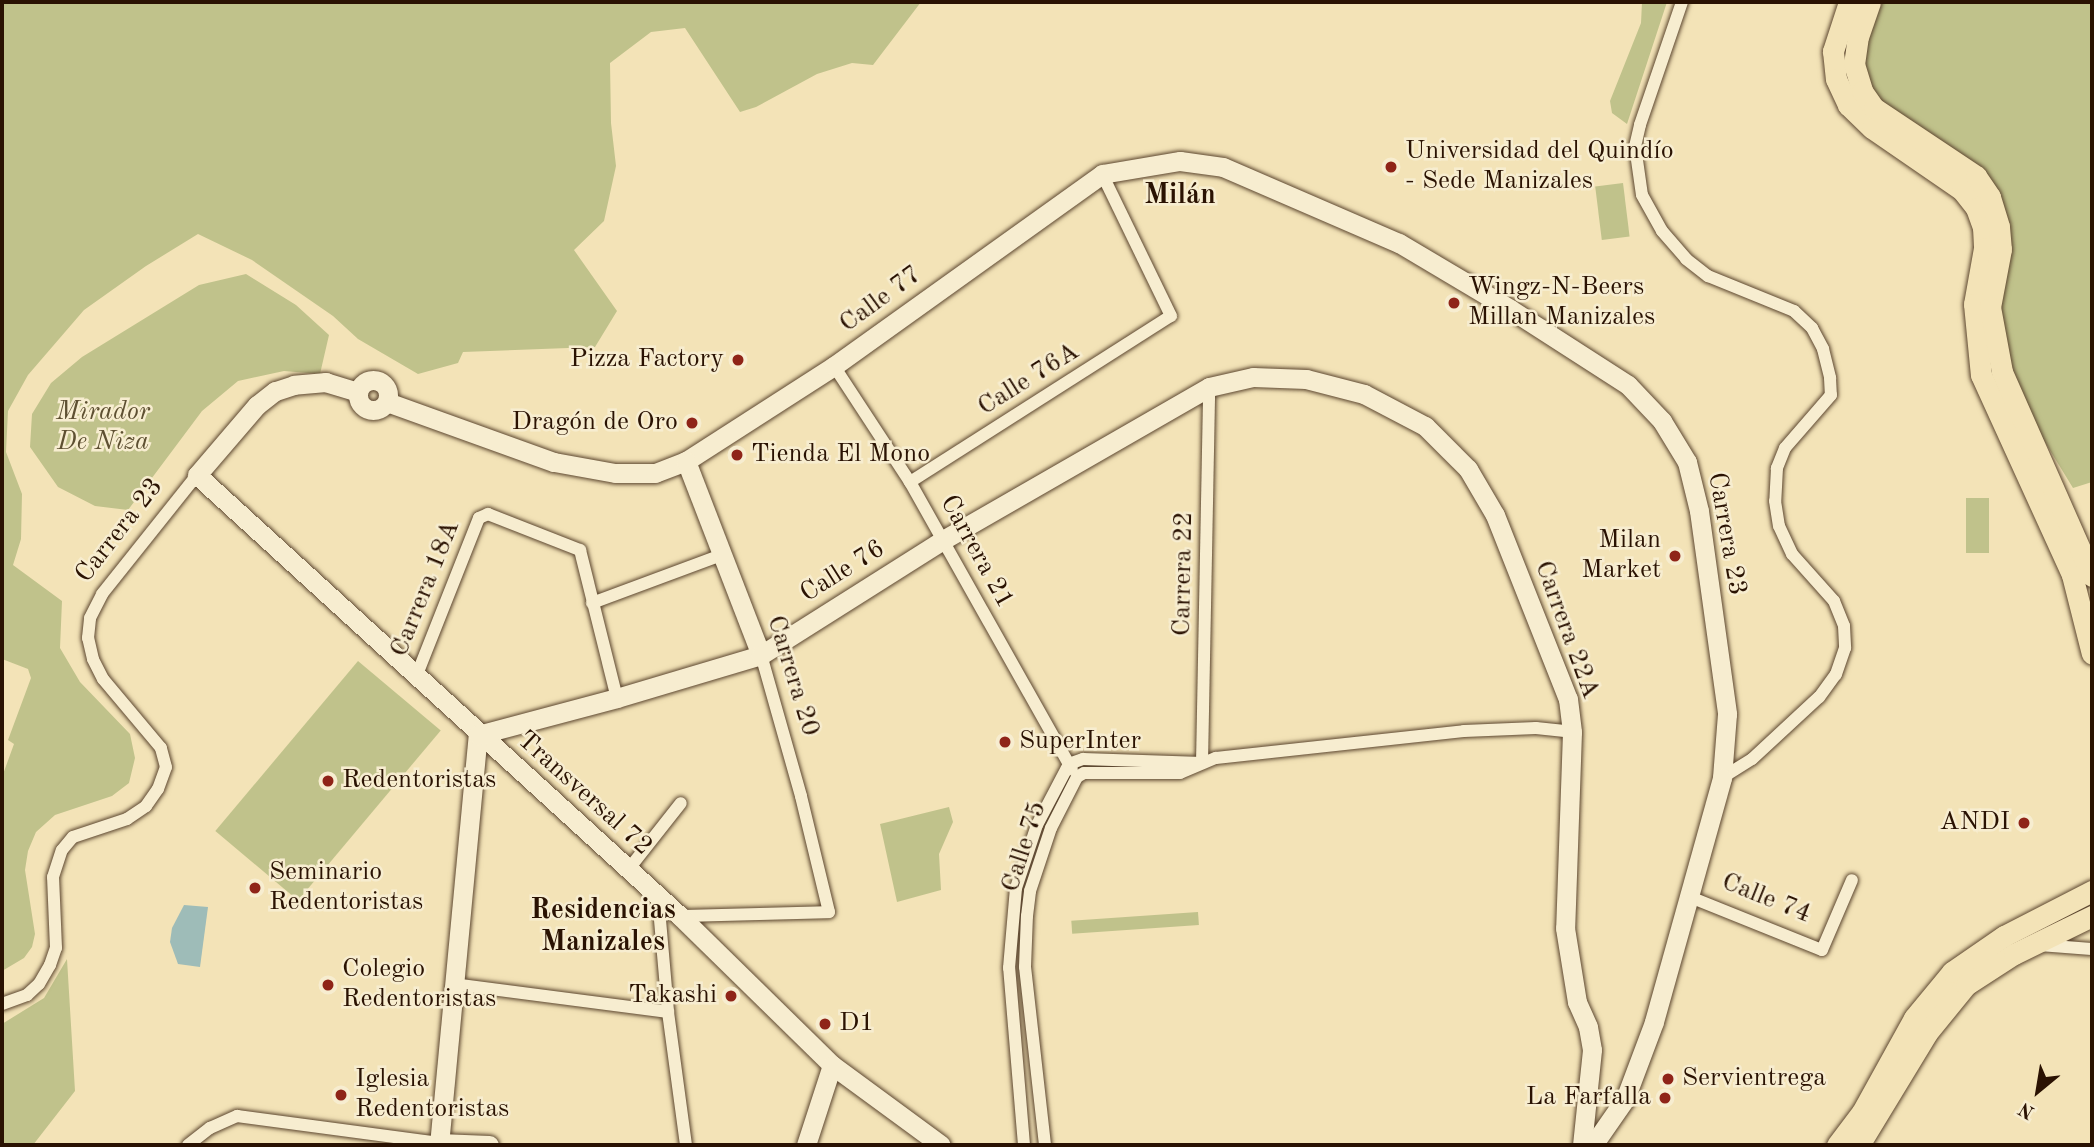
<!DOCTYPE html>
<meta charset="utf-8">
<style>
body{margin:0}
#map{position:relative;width:2094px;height:1147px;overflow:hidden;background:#f3e3b7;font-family:"Old Standard TT",serif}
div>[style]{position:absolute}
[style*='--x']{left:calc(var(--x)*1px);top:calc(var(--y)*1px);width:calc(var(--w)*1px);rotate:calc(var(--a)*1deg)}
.green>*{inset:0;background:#c0c28b;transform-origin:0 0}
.water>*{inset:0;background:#9ebcb8}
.roads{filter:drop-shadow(0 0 2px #5c462f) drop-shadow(0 0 2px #5c462f)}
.street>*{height:12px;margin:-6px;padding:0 6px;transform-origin:6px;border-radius:6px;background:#f7edd0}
.secondary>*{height:19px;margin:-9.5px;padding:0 9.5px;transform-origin:9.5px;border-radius:9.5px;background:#f7edd0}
.secondary>.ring{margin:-9.5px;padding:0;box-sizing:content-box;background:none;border:19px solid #f7edd0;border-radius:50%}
.primary>*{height:21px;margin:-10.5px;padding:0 10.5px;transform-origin:10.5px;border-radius:10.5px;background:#f3e3b7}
.dots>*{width:19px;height:19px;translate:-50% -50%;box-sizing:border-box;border:4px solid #f7edd0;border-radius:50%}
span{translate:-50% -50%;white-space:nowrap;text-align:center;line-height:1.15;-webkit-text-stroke:5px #f7edd0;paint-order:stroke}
.poi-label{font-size:26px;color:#2a1202}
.left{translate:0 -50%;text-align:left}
.right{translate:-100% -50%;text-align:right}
.street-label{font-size:26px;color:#2a1202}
.park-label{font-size:26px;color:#5e5032;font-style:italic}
.neighbourhood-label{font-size:28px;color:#2a1202;font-weight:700}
.frame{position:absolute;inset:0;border:4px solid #2a1202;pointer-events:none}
.north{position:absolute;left:2003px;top:1056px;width:70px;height:70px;-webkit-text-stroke:5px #f7edd0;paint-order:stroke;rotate:210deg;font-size:19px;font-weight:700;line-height:28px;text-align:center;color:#2a1202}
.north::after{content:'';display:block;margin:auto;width:24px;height:32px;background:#2a1202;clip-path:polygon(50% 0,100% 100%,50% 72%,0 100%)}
</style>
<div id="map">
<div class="green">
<div style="clip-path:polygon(2px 2px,921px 2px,873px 65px,852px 63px,817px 74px,756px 107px,740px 112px,685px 28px,651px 32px,610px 63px,611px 123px,616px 166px,604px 221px,574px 250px,617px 311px,595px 347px,463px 352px,458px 363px,418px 374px,358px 339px,333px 316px,252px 260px,198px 234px,146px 266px,84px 310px,28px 375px,8px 411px,6px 452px,22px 494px,21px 539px,13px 565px,62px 601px,60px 648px,80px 682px,130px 734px,135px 758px,129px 783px,112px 796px,55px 815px,36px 832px,28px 851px,25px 870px,35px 934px,32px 947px,24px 958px,2px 971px,2px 777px,14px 744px,8px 740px,31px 678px,28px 669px,2px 659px)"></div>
<div style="clip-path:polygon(1642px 2px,1667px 2px,1627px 124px,1612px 113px,1610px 101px,1641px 23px)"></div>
<div style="clip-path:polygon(1883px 2px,2092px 2px,2092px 482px,2073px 488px,2002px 372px,1994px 339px,2001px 249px,1895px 124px,1854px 64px)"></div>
<div style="left:1623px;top:183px;width:54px;height:28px;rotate:83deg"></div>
<div style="clip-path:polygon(246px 274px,296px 305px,329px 335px,320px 374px,284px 371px,238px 381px,202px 411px,128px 510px,95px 506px,58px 487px,30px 447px,32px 414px,51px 383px,82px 357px,199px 285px)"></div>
<div style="left:1966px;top:498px;width:23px;height:55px"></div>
<div style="left:358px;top:661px;width:108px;height:222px;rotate:40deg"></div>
<div style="clip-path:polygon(949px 807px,953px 822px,939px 854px,941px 890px,897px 902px,880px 824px)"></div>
<div style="left:1198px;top:912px;width:13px;height:127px;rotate:86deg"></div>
<div style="clip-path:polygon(67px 959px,75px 1091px,33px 1145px,2px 1145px,2px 1024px,44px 998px)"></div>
</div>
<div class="water">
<div style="clip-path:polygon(184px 905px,208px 907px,200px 967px,178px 964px,170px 942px,172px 928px)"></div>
</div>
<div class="roads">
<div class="street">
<div style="--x:1682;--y:2;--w:130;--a:108.9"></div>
<div style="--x:1640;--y:125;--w:22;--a:103"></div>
<div style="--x:1635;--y:146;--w:49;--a:81.9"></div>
<div style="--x:1642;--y:195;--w:41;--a:60.9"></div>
<div style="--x:1662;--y:231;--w:37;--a:49"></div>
<div style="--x:1686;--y:259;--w:28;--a:38"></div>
<div style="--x:1708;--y:276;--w:93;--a:22.1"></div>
<div style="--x:1794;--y:311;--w:25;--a:43"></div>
<div style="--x:1812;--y:328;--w:24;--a:62"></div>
<div style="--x:1823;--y:349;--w:30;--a:76"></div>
<div style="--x:1830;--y:378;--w:17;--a:87"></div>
<div style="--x:1831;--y:395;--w:70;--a:131"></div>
<div style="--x:1785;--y:448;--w:22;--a:112"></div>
<div style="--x:1777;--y:468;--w:33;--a:93"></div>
<div style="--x:1775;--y:501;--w:25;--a:81"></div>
<div style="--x:1779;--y:526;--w:31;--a:65"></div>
<div style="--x:1792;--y:554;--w:63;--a:48.2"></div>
<div style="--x:1834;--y:601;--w:27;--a:68"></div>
<div style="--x:1844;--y:626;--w:22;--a:87"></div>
<div style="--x:1845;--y:648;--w:28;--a:109"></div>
<div style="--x:1836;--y:674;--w:29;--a:126"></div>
<div style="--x:1819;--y:697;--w:91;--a:137.2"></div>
<div style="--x:1752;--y:759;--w:36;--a:148"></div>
<div style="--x:834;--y:366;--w:139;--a:56.8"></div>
<div style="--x:910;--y:482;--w:330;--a:60.6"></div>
<div style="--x:910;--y:482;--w:309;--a:-32.5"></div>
<div style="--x:1171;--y:316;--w:158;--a:-115.9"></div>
<div style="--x:592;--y:603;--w:141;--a:-20.4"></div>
<div style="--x:416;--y:677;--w:171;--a:-68.4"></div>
<div style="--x:479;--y:518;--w:10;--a:-24"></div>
<div style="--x:488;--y:514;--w:99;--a:21.4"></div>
<div style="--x:580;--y:550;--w:153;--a:76"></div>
<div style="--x:1202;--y:763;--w:376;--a:-88.9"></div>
<div style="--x:628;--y:870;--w:85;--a:-51.7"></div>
<div style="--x:658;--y:897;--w:115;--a:85"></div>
<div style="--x:668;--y:1012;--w:134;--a:82.3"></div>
<div style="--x:1690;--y:897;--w:142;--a:21.9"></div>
<div style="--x:1822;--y:950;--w:76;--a:-66.8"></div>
<div style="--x:680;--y:916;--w:149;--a:-1.5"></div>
<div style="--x:829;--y:912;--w:119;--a:-103.6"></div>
<div style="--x:801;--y:796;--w:147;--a:-105.8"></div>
<div style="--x:2039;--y:945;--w:53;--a:4.3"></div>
<div style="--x:453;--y:984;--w:217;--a:7.4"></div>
<div style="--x:2;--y:1004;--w:27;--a:-20"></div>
<div style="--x:27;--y:995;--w:16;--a:-43"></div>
<div style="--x:39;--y:984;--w:22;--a:-60"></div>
<div style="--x:50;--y:965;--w:18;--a:-71"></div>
<div style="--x:56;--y:948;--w:71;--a:-92.4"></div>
<div style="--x:53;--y:877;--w:28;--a:-72"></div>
<div style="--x:62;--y:850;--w:17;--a:-50"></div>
<div style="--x:73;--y:837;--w:57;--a:-18.4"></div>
<div style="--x:127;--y:819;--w:23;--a:-34"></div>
<div style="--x:146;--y:806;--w:21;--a:-55"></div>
<div style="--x:158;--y:789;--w:23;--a:-70"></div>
<div style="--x:166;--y:767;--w:20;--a:-105"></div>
<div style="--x:161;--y:748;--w:90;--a:-130"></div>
<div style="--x:103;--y:679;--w:22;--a:-117"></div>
<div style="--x:93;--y:659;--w:22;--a:-103"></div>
<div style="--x:88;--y:638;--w:20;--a:-84"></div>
<div style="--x:90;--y:618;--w:27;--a:-63"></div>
<div style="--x:102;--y:594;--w:152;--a:-51.4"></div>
<div style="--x:188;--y:1145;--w:28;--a:-38"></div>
<div style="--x:210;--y:1128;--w:30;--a:-24"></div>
<div style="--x:237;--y:1116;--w:204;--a:7.6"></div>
<div style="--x:1024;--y:1145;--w:178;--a:-94.8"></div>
<div style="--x:1009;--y:968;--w:80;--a:-85"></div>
<div style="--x:1016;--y:888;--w:66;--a:-71.6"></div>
<div style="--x:1037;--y:825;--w:69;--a:-62.3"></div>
<div style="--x:1069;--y:764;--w:15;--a:-20"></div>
<div style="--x:1083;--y:759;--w:119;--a:1.9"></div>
<div style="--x:1045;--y:1145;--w:179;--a:-96.4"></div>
<div style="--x:1025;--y:967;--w:51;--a:-87.8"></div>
<div style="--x:1027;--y:916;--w:25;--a:-83"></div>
<div style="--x:1030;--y:891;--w:66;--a:-71.6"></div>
<div style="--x:1051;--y:828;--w:57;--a:-63"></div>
<div style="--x:1077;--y:777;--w:8;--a:-30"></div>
<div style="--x:1084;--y:773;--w:96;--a:0"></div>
<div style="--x:1180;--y:773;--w:39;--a:-23"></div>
<div style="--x:1216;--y:758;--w:249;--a:-6.2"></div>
<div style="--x:1464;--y:731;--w:72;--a:-2.4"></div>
<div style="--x:1536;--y:728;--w:36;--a:6"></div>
</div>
<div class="secondary">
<div class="ring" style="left:358px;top:380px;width:11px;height:11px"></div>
<div style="--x:358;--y:392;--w:34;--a:-163"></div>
<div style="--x:326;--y:382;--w:32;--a:175"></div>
<div style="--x:294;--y:385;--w:20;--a:162"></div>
<div style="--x:275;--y:391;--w:23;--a:142"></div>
<div style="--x:257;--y:405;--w:92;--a:130.6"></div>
<div style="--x:197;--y:475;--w:654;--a:42.4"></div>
<div style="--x:680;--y:916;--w:213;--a:44.4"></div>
<div style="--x:832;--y:1065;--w:135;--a:36.3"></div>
<div style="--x:387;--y:402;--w:177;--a:19.8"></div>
<div style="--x:554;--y:462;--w:62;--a:10.2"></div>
<div style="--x:615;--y:473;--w:40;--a:0"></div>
<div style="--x:655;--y:473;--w:33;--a:-21"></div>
<div style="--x:686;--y:461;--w:176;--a:-32.7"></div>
<div style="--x:834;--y:366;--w:330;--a:-35.6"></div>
<div style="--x:1102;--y:174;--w:79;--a:-9.5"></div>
<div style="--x:1180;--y:161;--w:43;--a:7.9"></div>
<div style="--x:1223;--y:167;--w:192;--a:23.4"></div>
<div style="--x:1399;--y:243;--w:129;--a:30.7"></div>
<div style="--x:1510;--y:309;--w:140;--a:32.8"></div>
<div style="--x:1628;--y:385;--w:50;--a:46.6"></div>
<div style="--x:1662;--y:421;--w:48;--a:58.6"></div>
<div style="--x:1687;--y:462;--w:50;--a:76.2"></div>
<div style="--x:1699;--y:511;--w:205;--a:82.1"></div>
<div style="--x:1727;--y:714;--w:64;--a:94.5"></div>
<div style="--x:1722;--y:778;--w:253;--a:105.6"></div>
<div style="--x:1654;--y:1022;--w:82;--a:110.6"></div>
<div style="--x:1625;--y:1099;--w:56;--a:124.8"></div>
<div style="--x:686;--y:461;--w:208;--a:68.9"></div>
<div style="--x:439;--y:1143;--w:50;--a:2.3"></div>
<div style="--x:439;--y:1145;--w:412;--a:-84.6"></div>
<div style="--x:478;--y:735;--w:144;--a:-14.9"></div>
<div style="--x:617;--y:698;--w:150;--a:-16.6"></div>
<div style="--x:761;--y:655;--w:215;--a:-32.3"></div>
<div style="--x:943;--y:540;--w:307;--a:-29.9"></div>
<div style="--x:1209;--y:387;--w:45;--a:-12.8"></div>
<div style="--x:1253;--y:377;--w:53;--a:2.2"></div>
<div style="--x:1306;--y:379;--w:60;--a:14.5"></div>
<div style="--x:1364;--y:394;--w:69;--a:27.7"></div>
<div style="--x:1425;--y:426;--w:61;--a:45"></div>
<div style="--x:1468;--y:469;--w:53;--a:59.6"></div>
<div style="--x:1495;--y:515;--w:198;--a:68.4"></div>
<div style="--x:1568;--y:699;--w:33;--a:83"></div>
<div style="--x:1572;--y:732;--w:196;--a:92"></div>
<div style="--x:1565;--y:928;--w:75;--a:80.8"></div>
<div style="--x:1577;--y:1002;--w:27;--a:66"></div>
<div style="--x:1588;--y:1027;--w:23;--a:80"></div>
<div style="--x:1592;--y:1050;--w:96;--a:96"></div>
<div style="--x:806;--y:1145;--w:84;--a:-72"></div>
</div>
<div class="primary">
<div style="--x:1849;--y:2;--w:52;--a:108.1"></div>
<div style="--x:1833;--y:51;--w:28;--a:84"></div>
<div style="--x:1836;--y:79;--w:29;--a:65"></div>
<div style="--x:1848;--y:105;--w:33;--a:44"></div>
<div style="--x:1872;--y:128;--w:109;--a:34.6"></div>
<div style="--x:1962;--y:190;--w:23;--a:52"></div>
<div style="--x:1976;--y:208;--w:20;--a:70"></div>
<div style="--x:1983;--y:227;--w:21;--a:87"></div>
<div style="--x:1984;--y:248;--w:57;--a:100.1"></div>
<div style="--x:1974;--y:304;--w:71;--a:84.4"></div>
<div style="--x:1981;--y:375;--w:220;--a:65.5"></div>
<div style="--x:2072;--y:575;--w:81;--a:75.8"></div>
<div style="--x:1870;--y:2;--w:36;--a:109"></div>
<div style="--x:1858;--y:36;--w:28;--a:98"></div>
<div style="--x:1854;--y:64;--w:28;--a:73"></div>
<div style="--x:1862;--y:91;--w:21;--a:55"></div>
<div style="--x:1874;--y:108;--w:123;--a:33.7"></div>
<div style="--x:1976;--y:176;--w:25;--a:56"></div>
<div style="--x:1990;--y:197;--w:31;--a:73"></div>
<div style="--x:1999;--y:227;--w:22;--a:85"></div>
<div style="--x:2001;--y:249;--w:59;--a:100.7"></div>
<div style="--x:1990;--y:307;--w:66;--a:79.5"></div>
<div style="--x:2002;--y:372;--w:223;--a:66.2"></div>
<div style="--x:1837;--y:1145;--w:41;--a:-52.9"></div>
<div style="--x:1862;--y:1112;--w:107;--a:-61"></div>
<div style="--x:1914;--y:1018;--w:60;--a:-50.4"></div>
<div style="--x:1952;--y:972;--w:63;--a:-34.7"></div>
<div style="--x:2004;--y:936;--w:99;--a:-27.1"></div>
<div style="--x:1859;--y:1145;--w:131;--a:-58.7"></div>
<div style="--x:1927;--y:1033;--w:62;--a:-50.9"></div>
<div style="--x:1966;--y:985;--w:57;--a:-32.9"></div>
<div style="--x:2014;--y:954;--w:87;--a:-26"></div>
</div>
</div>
<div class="dots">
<div style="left:1391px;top:167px;background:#8f2418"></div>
<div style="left:1454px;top:303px;background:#8f2418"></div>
<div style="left:738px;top:360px;background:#8f2418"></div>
<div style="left:692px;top:423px;background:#8f2418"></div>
<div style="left:737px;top:455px;background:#8f2418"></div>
<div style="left:1675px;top:556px;background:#8f2418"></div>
<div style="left:1005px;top:742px;background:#8f2418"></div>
<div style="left:328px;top:781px;background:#8f2418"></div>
<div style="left:2024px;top:823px;background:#8f2418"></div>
<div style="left:255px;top:888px;background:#8f2418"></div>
<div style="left:328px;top:985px;background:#8f2418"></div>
<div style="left:731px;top:996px;background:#8f2418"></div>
<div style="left:825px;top:1024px;background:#8f2418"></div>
<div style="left:1668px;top:1079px;background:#8f2418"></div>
<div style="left:341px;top:1095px;background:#8f2418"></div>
<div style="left:1665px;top:1098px;background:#8f2418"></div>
</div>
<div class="poi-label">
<span class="left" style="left:1405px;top:167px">Universidad del Quindío<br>- Sede Manizales</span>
<span class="left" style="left:1468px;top:303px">Wingz-N-Beers<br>Millan Manizales</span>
<span class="right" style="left:724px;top:360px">Pizza Factory</span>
<span class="right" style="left:678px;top:423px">Dragón de Oro</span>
<span class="left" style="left:751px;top:455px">Tienda El Mono</span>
<span class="right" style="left:1661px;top:556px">Milan<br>Market</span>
<span class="left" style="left:1019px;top:742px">SuperInter</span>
<span class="left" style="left:342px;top:781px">Redentoristas</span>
<span class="right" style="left:2010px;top:823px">ANDI</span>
<span class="left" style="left:269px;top:888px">Seminario<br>Redentoristas</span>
<span class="left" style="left:342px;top:985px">Colegio<br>Redentoristas</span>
<span class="right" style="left:717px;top:996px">Takashi</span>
<span class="left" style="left:839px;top:1024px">D1</span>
<span class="left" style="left:1682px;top:1079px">Servientrega</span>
<span class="left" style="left:355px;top:1095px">Iglesia<br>Redentoristas</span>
<span class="right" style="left:1651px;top:1098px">La Farfalla</span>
</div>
<div class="street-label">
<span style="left:881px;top:300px;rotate:-36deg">Calle 77</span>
<span style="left:1029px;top:380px;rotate:-32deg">Calle 76A</span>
<span style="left:120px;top:531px;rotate:-52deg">Carrera 23</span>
<span style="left:1726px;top:534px;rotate:80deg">Carrera 23</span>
<span style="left:976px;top:552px;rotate:61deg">Carrera 21</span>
<span style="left:843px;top:572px;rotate:-32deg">Calle 76</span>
<span style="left:1184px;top:574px;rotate:-89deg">Carrera 22</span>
<span style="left:426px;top:589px;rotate:-68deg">Carrera 18A</span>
<span style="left:1566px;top:630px;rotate:70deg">Carrera 22A</span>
<span style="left:792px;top:676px;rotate:73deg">Carrera 20</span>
<span style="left:584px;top:794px;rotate:42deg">Transversal 72</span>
<span style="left:1025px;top:847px;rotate:-72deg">Calle 75</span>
<span style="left:1766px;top:899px;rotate:22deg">Calle 74</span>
</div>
<div class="park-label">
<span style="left:103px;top:428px">Mirador<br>De Niza</span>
</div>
<div class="neighbourhood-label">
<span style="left:1180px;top:196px">Milán</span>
<span style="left:603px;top:927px">Residencias<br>Manizales</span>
</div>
<div class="frame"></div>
<div class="north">N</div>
</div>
